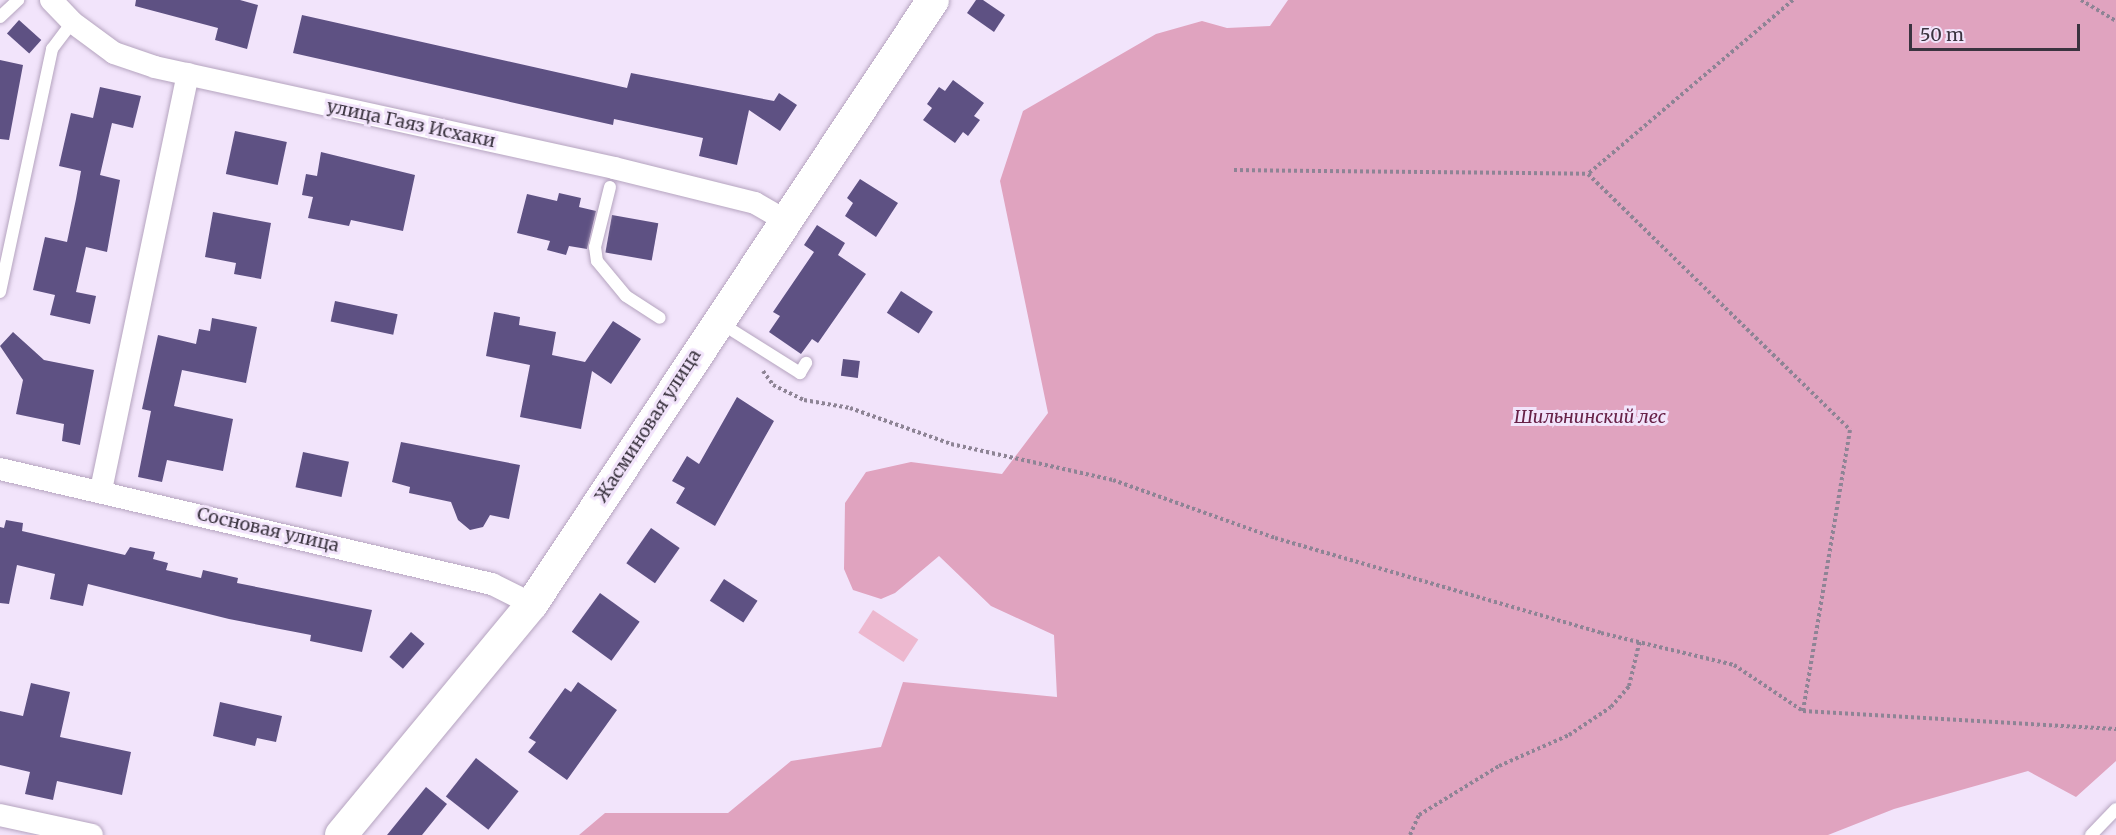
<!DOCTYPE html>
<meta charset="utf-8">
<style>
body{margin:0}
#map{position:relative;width:2116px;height:835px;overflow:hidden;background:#f2e4fb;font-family:Merriweather,serif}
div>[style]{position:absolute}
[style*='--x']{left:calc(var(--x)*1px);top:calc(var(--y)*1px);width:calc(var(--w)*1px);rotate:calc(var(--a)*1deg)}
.green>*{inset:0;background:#edb8cf;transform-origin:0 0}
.forest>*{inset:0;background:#e0a3bf}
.building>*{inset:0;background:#5e5183;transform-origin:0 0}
.path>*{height:4px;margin-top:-2px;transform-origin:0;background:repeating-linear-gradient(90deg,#8e8495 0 3px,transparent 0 6px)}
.roads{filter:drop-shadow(0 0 2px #b5a4bf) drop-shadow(0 0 2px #b5a4bf)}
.lane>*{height:12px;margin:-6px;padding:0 6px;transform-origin:6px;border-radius:6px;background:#fff}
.street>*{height:22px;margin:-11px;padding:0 11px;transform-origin:11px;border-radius:11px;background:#fff}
.secondary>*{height:32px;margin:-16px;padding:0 16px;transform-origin:16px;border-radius:16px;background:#fff}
span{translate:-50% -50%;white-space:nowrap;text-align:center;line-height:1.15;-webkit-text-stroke:6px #f2e4fb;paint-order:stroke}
.street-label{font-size:18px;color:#3a333f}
.park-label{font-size:18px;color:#672147;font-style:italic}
.scale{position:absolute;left:1909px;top:24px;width:171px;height:27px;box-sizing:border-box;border:3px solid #3a333f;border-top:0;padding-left:8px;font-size:18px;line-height:21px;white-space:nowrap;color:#3a333f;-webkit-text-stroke:4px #f2e4fb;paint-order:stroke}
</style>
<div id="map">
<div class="green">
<div style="left:873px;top:610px;width:54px;height:27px;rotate:33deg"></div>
</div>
<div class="forest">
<div style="clip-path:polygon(1288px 0,2116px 0,2116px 761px,2076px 797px,2028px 771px,1894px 809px,1828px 835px,579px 835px,605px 813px,728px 813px,791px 761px,881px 747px,903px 682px,1057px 697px,1054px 635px,991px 606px,939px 556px,895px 593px,881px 599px,853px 590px,844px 569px,845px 503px,866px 472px,911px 462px,1002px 474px,1048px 413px,1000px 181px,1023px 111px,1156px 34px,1202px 21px,1227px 28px,1270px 26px)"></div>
</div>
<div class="building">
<div style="clip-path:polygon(136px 0,240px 0,258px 5px,247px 49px,215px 40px,218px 28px,135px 6px)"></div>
<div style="clip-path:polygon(976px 0,983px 0,1005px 15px,994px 32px,967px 13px)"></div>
<div style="clip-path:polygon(302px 15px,627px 88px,631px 73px,774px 101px,779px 93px,797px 105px,780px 131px,749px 110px,737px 165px,699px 156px,703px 138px,614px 119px,613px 125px,293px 53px)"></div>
<div style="left:19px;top:20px;width:30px;height:18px;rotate:42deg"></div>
<div style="clip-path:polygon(0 60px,23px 65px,9px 140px,0 139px)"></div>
<div style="clip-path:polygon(953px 80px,984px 103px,974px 116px,980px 120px,968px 136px,963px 132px,955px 143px,923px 120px,932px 108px,927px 104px,939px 87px,945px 91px)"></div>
<div style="clip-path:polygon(100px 87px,141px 96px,133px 128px,112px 123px,100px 175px,120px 180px,107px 252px,86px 247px,76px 292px,96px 296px,90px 324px,50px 315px,55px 295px,33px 290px,45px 237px,67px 242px,76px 199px,81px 171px,59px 166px,71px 113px,93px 118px)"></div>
<div style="left:235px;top:131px;width:53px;height:44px;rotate:12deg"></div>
<div style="clip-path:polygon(321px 152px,415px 175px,403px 231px,351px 220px,349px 226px,308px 218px,313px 197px,302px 195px,306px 174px,317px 176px)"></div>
<div style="clip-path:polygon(860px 179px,898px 203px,876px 237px,845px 216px,853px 203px,847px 198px)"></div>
<div style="clip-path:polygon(559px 193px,581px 198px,579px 207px,596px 211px,587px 249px,569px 246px,566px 255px,547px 250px,550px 241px,517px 233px,527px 194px,557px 201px)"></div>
<div style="clip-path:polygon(213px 212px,271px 223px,261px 279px,234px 274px,236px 263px,205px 257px)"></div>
<div style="left:612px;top:215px;width:47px;height:38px;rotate:10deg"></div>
<div style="clip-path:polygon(817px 225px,845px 243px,838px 255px,866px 274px,818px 343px,812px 339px,801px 354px,769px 332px,780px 316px,773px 312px,814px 252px,804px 245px)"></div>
<div style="left:901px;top:291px;width:38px;height:26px;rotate:33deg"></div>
<div style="left:335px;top:301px;width:64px;height:21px;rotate:12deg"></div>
<div style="clip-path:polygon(494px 312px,520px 317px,519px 325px,556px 332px,552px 355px,585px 362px,613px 321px,641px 339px,611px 384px,592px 371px,581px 429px,520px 417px,530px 365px,486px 356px)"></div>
<div style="clip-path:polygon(212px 318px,257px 327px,246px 383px,182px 370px,174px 406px,233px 419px,223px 471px,167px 460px,162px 482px,138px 477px,151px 411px,142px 409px,158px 335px,196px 344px,199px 329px,210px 331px)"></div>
<div style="clip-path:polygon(13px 332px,44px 360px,94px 370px,80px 445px,62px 441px,64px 424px,16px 414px,23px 380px,0 346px)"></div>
<div style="left:843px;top:359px;width:17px;height:17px;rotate:7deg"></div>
<div style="clip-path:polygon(737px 397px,774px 421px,715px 526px,676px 503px,685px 488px,672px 481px,687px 456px,699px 464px)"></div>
<div style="clip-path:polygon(401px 442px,520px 465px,509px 519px,490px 515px,483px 527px,470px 530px,458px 520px,451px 502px,409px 493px,410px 487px,392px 482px)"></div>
<div style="left:303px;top:452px;width:47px;height:36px;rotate:12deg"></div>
<div style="clip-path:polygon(6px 520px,23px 523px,22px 531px,125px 555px,130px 547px,155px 552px,153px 559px,168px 563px,166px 570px,201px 578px,203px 570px,238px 578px,237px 583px,372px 610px,362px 652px,310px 641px,311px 635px,229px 619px,88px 584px,83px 606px,50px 599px,55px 574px,17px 565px,9px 604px,0 603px,0 527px,4px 528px)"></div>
<div style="left:651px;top:528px;width:35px;height:43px;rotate:35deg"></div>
<div style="left:724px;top:579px;width:40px;height:26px;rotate:33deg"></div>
<div style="left:600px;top:593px;width:49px;height:48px;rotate:36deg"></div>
<div style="left:411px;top:632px;width:18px;height:33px;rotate:41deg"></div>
<div style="clip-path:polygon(578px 682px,617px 710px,567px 780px,528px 752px,536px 742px,529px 738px,565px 688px,571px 692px)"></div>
<div style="clip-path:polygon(31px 683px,70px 692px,60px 737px,131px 752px,122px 795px,57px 781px,53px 800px,25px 794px,30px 772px,0 765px,0 711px,23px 716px)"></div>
<div style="clip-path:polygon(220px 702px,282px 716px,276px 742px,257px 738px,255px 746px,213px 736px)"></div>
<div style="left:476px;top:758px;width:54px;height:49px;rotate:38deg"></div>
<div style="clip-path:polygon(426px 787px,447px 804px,422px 835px,387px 835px)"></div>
</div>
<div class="path">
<div style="--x:1793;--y:0;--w:269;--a:139.7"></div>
<div style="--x:1588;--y:174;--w:366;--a:44.3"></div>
<div style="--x:1850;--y:430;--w:285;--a:99.5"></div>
<div style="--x:2081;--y:0;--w:41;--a:31"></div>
<div style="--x:1234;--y:170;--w:354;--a:0.6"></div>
<div style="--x:763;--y:371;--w:17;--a:54"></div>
<div style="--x:773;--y:385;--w:34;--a:26"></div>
<div style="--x:804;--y:400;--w:47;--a:9.9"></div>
<div style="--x:850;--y:408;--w:107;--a:19.6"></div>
<div style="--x:951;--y:444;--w:166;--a:12.5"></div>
<div style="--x:1113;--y:480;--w:172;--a:19.7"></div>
<div style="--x:1275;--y:538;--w:340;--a:16.2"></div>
<div style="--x:1601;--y:633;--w:137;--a:13.5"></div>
<div style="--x:1734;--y:665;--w:83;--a:33.7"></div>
<div style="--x:1803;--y:711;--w:314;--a:3.3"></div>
<div style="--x:1410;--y:835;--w:22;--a:-66"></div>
<div style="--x:1419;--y:815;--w:94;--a:-31.5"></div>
<div style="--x:1499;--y:766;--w:77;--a:-23.9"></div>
<div style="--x:1569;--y:735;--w:50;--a:-33.7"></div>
<div style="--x:1611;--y:707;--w:28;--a:-49"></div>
<div style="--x:1629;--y:686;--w:47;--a:-76.6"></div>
</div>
<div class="roads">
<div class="lane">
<div style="--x:0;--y:17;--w:25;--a:-43"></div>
<div style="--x:610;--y:187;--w:62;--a:104"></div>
<div style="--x:595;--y:247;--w:14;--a:82"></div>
<div style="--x:597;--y:261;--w:45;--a:50.4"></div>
<div style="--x:626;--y:296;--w:40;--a:32.9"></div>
<div style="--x:0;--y:292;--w:249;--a:-77.9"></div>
<div style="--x:52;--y:49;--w:34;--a:-53"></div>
<div style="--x:719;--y:322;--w:96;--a:32.2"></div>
<div style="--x:800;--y:373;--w:12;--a:-59"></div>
<div style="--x:2091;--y:835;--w:36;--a:-46"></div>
</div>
<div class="street">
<div style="--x:51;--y:0;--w:30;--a:46"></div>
<div style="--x:72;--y:22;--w:52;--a:36.4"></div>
<div style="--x:114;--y:53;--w:43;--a:18.9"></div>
<div style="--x:155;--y:67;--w:470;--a:12.4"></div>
<div style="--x:614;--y:168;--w:145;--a:13.9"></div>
<div style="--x:755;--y:203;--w:34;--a:30"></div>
<div style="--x:0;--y:469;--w:505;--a:13.16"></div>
<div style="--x:492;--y:584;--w:45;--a:26.6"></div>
<div style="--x:101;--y:490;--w:425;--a:-78.2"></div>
<div style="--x:0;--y:815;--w:94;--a:12.3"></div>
</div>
<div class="secondary">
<div style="--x:341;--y:835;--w:300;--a:-50.4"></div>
<div style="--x:532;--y:604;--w:725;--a:-56.42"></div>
</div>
</div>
<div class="street-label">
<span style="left:411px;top:124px;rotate:12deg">улица Гаяз Исхаки</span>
<span style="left:648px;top:426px;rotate:-57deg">Жасминовая улица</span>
<span style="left:268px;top:530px;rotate:13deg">Сосновая улица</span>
</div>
<div class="park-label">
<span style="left:1590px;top:417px">Шильнинский лес</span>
</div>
<div class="scale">50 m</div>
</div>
